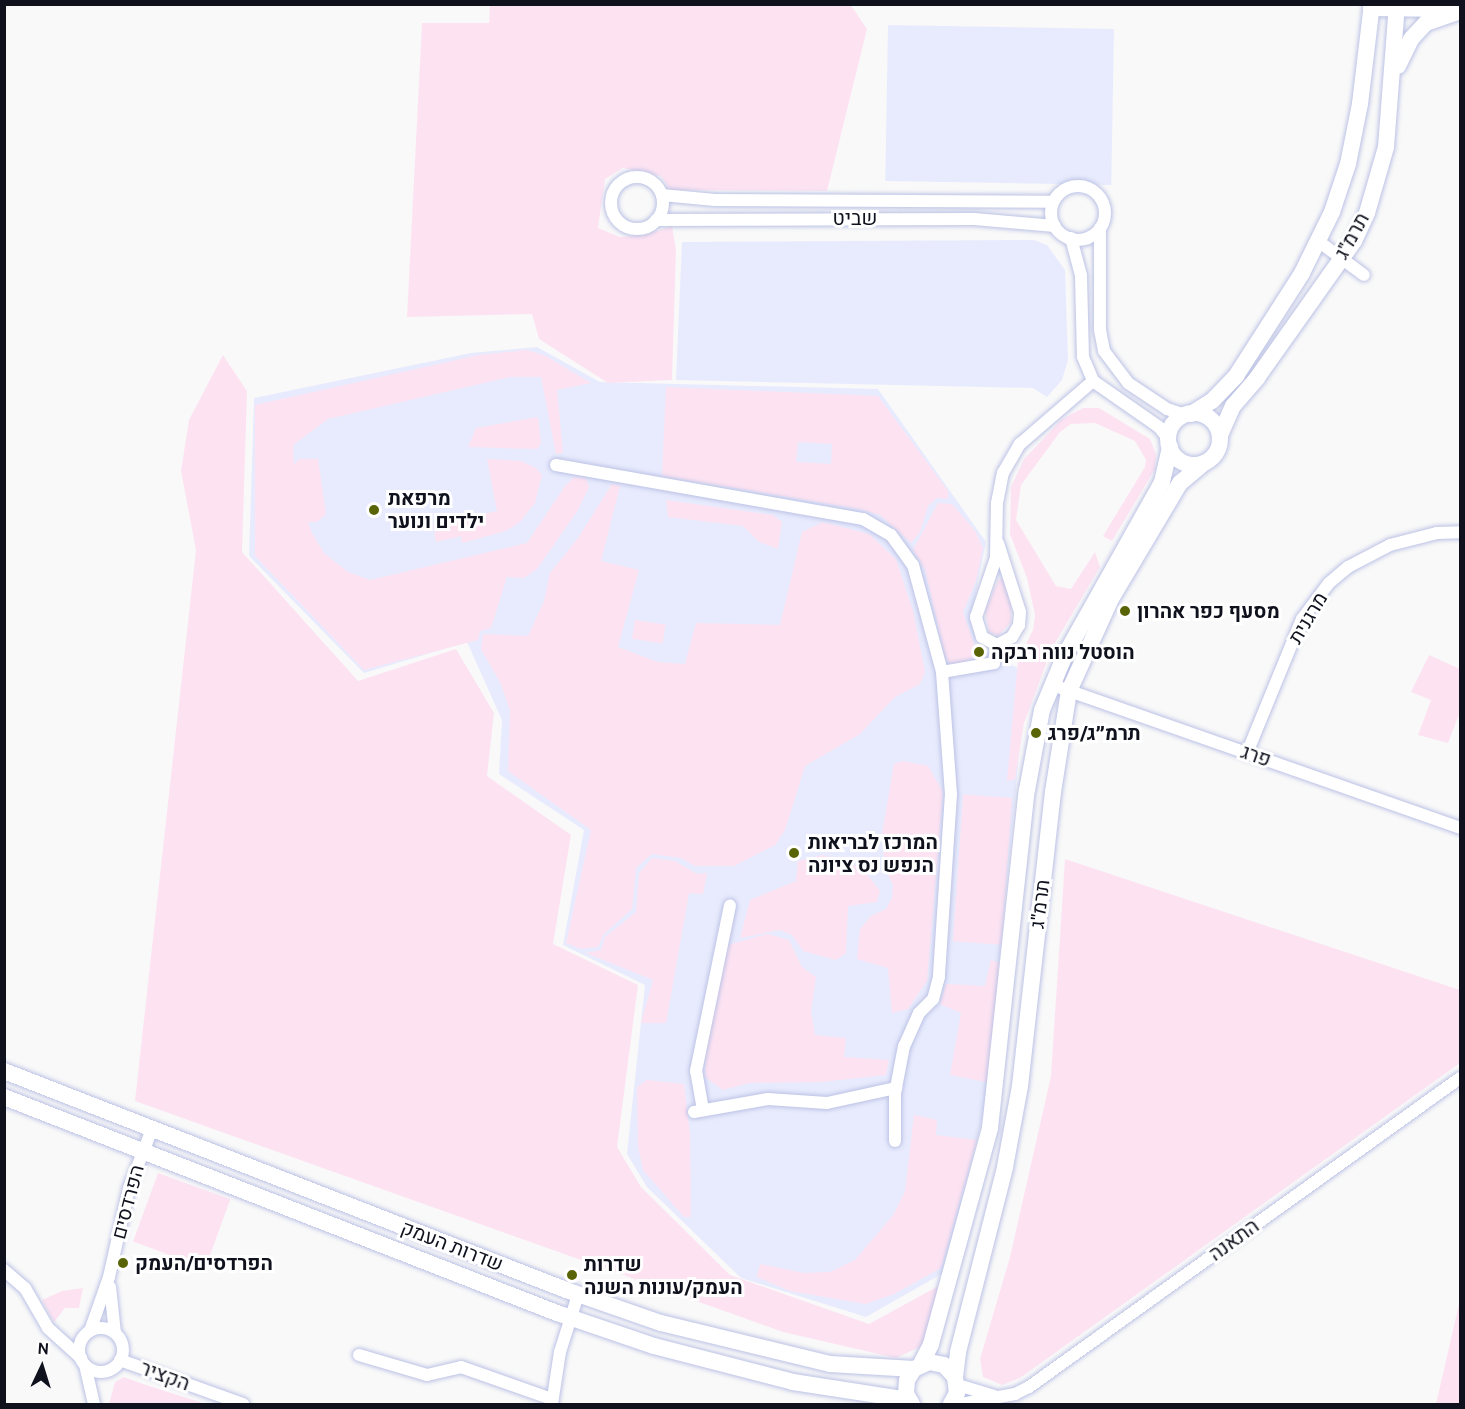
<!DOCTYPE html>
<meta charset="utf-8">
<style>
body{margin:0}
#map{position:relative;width:1465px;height:1409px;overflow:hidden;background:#f9f9f9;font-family:Cabin,Heebo,sans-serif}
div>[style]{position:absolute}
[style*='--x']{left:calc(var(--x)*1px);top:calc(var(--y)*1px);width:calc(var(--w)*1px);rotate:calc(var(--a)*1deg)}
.built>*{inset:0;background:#e8ebfd;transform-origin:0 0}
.green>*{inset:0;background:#fde3f2;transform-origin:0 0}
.roads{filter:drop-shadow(0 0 2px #bcc2e5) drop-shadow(0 0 2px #bcc2e5)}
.street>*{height:12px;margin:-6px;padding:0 6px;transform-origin:6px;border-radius:6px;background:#fff}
.street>.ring{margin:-6px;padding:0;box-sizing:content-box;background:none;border:12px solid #fff;border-radius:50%}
.secondary>*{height:16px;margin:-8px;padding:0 8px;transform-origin:8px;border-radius:8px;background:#fff}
.secondary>.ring{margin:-8px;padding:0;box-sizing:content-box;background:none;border:16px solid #fff;border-radius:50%}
.dots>*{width:16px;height:16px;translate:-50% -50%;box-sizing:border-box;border:3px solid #fff;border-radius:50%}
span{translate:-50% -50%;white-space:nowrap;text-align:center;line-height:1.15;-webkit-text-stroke:6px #fff;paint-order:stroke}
.street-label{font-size:20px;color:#0f111d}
.poi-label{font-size:20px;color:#0f111d;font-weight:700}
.left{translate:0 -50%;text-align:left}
.frame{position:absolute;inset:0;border:6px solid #0f111d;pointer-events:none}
.north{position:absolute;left:12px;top:1337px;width:60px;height:60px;-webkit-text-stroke:4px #fff;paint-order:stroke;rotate:4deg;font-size:16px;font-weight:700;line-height:24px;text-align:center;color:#0f111d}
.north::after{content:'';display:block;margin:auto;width:21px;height:27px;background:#0f111d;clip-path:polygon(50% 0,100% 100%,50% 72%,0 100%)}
</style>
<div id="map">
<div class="built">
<div style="left:888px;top:25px;width:226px;height:156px;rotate:1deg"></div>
<div style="clip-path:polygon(1034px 240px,1047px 245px,1065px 270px,1068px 360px,1062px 380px,1047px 397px,1033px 388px,676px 380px,682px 242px)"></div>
<div style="clip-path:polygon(537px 347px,600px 382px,878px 389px,986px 542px,971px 616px,977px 646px,1027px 673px,985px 1107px,945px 1272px,866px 1317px,741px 1278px,647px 1187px,627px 1154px,645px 985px,563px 945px,584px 830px,499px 774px,502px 720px,467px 642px,364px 673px,249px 556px,254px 398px,471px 353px)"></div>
</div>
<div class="green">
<div style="clip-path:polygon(490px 4px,850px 4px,867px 29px,827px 191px,670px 190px,661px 176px,623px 168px,605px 179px,598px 228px,620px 237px,645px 235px,672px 226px,676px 250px,672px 380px,608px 383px,539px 339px,532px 314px,407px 317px,422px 23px,489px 23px)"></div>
<div style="clip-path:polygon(527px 350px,546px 356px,591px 383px,557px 390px,563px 453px,556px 454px,541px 377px,510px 377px,328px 419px,293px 445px,294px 465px,299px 459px,318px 459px,326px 514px,317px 522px,308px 522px,312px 533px,324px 553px,348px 572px,370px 580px,527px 543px,565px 486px,574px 477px,586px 478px,589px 487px,578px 510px,537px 569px,524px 578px,507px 577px,491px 628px,480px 631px,478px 640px,364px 670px,255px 556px,255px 405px,479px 355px)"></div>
<div style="clip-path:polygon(223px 355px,247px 391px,242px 552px,358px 681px,456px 649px,494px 713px,487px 776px,571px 835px,553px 944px,638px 985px,617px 1147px,641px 1187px,730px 1275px,869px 1324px,942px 1284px,922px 1346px,896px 1358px,783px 1332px,135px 1101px,196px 550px,181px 471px,189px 420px)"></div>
<div style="clip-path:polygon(evenodd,666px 387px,878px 396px,948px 491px,948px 499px,937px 498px,928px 506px,920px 532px,911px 543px,880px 515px,859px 509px,662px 476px,666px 387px,798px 442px,832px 444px,831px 464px,796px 462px,798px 442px)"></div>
<div style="clip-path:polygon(1083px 408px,1099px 408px,1150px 439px,1156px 454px,1155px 469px,1112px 541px,1103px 536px,1145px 467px,1146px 460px,1135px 441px,1095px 423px,1071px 424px,1060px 432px,1021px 485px,1016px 520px,1056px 586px,1071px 589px,1095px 552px,1100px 567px,1052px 648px,1024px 723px,1015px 779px,1007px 781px,1018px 660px,1033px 630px,1035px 615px,1027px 578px,1010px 534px,1011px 487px,1024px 459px,1062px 419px)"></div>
<div style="clip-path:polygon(538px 417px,541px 444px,537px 449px,468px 447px,476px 428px)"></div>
<div style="clip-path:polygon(487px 459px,521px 461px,536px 468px,542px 475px,535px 503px,520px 522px,506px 531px,462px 543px,461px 536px,436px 542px,433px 525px,497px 511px)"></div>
<div style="clip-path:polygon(612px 484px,620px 486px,601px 561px,639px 570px,618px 647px,658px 662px,685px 664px,696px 623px,780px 625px,802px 532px,823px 522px,869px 534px,896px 559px,913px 611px,925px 672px,920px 684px,895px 697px,860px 734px,805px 766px,785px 830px,775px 845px,734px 866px,695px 866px,681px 858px,652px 854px,636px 868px,632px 909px,604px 934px,598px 947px,581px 949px,566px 943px,591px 830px,508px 771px,510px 711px,501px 684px,481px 649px,483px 634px,528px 636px,544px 601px,550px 573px,578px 538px)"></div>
<div style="clip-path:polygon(666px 500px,773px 515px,782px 522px,778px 549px,759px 542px,743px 526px,668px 517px)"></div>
<div style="clip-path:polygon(938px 503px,952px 504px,975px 531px,983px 548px,976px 581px,963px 612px,976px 650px,974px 657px,961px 664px,949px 663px,944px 653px,925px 569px,913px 550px)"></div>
<div style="clip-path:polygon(1002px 578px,1011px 601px,1011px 622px,998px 636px,989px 632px,985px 611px,998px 580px)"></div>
<div style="left:635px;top:620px;width:31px;height:19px;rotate:9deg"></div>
<div style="clip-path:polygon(1429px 655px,1460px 669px,1460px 712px,1448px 743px,1418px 735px,1431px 700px,1411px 692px)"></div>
<div style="clip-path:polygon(903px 761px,928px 766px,943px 792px,927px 981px,908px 1009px,892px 1013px,888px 968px,857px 959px,860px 929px,871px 916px,886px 909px,892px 898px,893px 885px,885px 868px,882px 834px,894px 764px)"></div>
<div style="left:1012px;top:798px;width:147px;height:49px;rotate:94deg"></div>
<div style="clip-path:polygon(823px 855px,862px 868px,880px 891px,877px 902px,848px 906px,846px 953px,836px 960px,803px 951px,792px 935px,780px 930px,740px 938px,750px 900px,796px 881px,798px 861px)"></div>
<div style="clip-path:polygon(652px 858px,675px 861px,697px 874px,707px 873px,703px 894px,689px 893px,666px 1023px,641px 1023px,653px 980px,586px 953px,601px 950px,605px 937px,636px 912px,639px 873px)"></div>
<div style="clip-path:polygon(1065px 859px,1460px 990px,1460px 1063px,1020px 1378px,1002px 1385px,983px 1377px,980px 1359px,1010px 1257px,1051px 1076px)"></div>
<div style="clip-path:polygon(767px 934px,789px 940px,802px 967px,816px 977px,811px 1011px,815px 1035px,846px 1038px,844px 1057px,889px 1060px,886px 1075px,821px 1082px,749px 1083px,723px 1090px,705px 1077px,706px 1048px,728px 945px)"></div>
<div style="clip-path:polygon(991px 960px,1000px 963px,991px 1083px,950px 1075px,961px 1013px,940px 1004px,946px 984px,985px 986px)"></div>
<div style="clip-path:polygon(647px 1080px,684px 1084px,690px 1134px,691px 1217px,684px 1217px,643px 1170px,638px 1146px,637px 1087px)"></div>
<div style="clip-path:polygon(914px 1115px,937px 1120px,936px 1135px,977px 1140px,941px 1268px,894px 1294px,866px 1304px,790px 1291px,757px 1277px,760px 1264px,804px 1273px,830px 1272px,855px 1260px,894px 1214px,905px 1191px)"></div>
<div style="left:158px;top:1173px;width:77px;height:73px;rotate:20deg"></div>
<div style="clip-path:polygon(83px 1288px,79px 1308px,65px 1308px,54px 1322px,42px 1300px,62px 1291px)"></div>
<div style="clip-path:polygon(1460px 1297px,1460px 1404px,1436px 1404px,1459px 1304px)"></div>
<div style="clip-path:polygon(124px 1377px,146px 1385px,206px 1404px,109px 1404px,115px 1382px)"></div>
</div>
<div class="roads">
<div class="street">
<div class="ring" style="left:611px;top:177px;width:40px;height:40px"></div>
<div class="ring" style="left:1051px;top:186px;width:42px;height:42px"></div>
<div style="--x:662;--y:195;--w:53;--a:5.4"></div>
<div style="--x:715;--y:200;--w:338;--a:0.3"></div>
<div style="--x:656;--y:220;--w:318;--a:-0.2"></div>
<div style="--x:974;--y:219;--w:81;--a:4.9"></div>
<div style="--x:1100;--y:228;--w:102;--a:90"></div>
<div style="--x:1100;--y:330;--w:21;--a:79"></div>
<div style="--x:1104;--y:351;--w:40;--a:53"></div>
<div style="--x:1128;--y:383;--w:47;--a:33.7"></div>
<div style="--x:1167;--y:409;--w:19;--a:18"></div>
<div style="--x:1071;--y:238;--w:39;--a:75"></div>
<div style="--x:1081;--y:276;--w:81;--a:88.6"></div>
<div style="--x:1083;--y:357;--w:26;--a:67"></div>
<div style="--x:1093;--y:381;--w:80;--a:34.9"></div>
<div style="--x:1159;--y:427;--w:16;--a:52"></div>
<div style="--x:1318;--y:241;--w:57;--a:36.5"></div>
<div style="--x:556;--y:465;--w:312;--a:10"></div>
<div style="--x:863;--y:519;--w:32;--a:30"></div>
<div style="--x:891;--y:535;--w:37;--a:54"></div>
<div style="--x:913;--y:565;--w:111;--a:74.8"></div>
<div style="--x:942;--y:672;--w:122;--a:85.8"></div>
<div style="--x:951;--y:794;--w:183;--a:93.8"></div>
<div style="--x:939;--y:977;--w:23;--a:105"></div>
<div style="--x:933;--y:999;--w:20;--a:135"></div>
<div style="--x:919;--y:1013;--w:36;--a:114"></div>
<div style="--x:904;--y:1046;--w:48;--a:100.8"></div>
<div style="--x:895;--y:1093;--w:48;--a:90"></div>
<div style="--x:998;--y:543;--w:72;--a:72.3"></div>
<div style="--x:1020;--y:612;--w:13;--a:94"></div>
<div style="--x:1019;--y:625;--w:14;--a:120"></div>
<div style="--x:1012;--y:637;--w:17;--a:152"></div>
<div style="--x:997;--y:645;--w:17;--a:-152"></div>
<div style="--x:982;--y:637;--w:21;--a:-107"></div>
<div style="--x:976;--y:617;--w:62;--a:-71.3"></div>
<div style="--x:996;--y:558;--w:55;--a:-89"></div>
<div style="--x:997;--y:503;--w:31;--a:-79"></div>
<div style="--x:1003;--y:473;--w:34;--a:-60"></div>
<div style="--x:1020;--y:444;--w:96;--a:-40.8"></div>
<div style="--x:942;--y:672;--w:53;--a:-9.8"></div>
<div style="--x:994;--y:663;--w:18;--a:-81"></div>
<div style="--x:1061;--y:688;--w:423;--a:19.3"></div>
<div style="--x:1247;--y:753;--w:145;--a:-67.7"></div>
<div style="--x:1302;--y:619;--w:45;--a:-53.1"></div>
<div style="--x:1329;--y:583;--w:25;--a:-40"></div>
<div style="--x:1348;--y:567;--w:47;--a:-27.6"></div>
<div style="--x:1390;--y:545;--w:49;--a:-14.3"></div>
<div style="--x:1437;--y:533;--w:23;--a:-2"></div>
<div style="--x:703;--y:1110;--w:40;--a:-100"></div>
<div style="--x:696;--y:1071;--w:169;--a:-78.4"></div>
<div style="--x:694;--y:1112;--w:75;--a:-10"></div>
<div style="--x:768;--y:1099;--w:59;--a:3.9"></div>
<div style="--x:827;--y:1103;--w:71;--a:-12.3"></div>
<div style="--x:4;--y:1270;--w:28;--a:41"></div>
<div style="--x:25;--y:1288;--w:46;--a:60.1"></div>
<div style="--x:48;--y:1328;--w:45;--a:42.3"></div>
<div style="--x:110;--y:1287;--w:46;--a:83.8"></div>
<div class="ring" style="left:79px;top:1328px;width:32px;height:32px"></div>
<div style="--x:90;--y:1331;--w:57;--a:-70.6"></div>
<div style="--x:109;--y:1277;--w:91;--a:-77.3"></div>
<div style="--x:129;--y:1188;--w:63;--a:-68.7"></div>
<div style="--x:359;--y:1355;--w:71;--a:16.4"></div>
<div style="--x:427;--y:1375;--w:35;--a:-13"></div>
<div style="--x:461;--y:1367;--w:96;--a:19.4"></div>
<div style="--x:120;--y:1360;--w:131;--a:19.7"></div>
<div style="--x:85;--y:1365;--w:40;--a:77"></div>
<div style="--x:958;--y:1385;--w:38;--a:17"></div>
<div style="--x:552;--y:1404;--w:53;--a:-81.3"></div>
<div style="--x:560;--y:1352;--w:60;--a:-72.5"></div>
<div style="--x:961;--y:1404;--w:55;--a:-10.5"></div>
<div style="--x:1015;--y:1394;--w:16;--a:-27"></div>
<div style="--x:1029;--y:1387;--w:530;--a:-35.64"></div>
</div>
<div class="secondary">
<div style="--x:1371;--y:8;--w:77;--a:0.7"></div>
<div style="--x:1398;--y:66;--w:30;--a:-64"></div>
<div style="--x:1411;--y:39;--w:22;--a:-47"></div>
<div style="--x:1426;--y:23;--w:36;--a:-19"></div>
<div class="ring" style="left:1168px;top:413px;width:36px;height:36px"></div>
<div style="--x:1191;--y:414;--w:25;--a:-32"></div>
<div style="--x:1212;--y:401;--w:35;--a:-46"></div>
<div style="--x:1236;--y:376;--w:122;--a:-57.3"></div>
<div style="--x:1302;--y:273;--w:68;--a:-63.8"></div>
<div style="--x:1332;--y:212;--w:51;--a:-71.6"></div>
<div style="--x:1348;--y:164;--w:61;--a:-78.7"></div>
<div style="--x:1360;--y:104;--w:101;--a:-83.2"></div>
<div style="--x:1220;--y:435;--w:32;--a:-66"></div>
<div style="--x:1233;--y:406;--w:37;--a:-49"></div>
<div style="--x:1257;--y:378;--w:168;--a:-54.7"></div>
<div style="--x:1354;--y:241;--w:31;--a:-65"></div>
<div style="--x:1367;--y:213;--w:69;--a:-73.9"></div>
<div style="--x:1386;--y:147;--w:143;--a:-85.6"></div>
<div style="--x:4;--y:1071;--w:603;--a:21.29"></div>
<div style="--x:566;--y:1290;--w:101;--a:19.2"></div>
<div style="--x:661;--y:1323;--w:174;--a:13.6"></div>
<div style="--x:830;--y:1364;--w:84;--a:3.4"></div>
<div style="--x:4;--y:1097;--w:594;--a:21.34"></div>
<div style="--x:557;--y:1313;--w:102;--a:18.8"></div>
<div style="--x:654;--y:1346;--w:144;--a:14.5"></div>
<div style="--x:793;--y:1382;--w:117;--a:8.8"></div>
<div style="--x:921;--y:1364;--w:22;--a:-63"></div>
<div style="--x:931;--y:1344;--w:224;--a:-74.7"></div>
<div style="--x:990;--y:1128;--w:340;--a:-83.8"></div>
<div style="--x:1027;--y:790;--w:81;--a:-79.4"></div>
<div style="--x:1042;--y:710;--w:60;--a:-67.3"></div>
<div style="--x:1065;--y:655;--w:198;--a:-60.7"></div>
<div style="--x:1162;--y:482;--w:36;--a:-77"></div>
<div style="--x:955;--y:1377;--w:25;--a:-83"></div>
<div style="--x:958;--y:1352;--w:191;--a:-75.7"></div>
<div style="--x:1005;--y:1167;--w:82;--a:-79.5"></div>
<div style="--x:1020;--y:1086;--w:296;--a:-83.6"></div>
<div style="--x:1053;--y:792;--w:102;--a:-81"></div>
<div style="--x:1069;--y:691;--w:101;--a:-65.5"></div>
<div style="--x:1111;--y:599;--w:135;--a:-59.3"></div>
<div style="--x:1180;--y:483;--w:31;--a:-40"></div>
<div style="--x:912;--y:1404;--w:12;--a:-121"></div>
<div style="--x:906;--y:1394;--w:14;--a:-86"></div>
<div style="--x:907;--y:1380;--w:13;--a:-58"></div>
<div style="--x:914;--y:1369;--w:17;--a:-25"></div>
<div style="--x:929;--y:1362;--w:15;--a:11"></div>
<div style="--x:944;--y:1365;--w:16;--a:47"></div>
<div style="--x:955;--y:1377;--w:16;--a:83"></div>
<div style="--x:957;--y:1393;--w:13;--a:119"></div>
</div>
</div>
<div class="dots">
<div style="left:374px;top:510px;background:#586406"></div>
<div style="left:1125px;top:611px;background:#586406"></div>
<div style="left:979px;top:652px;background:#586406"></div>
<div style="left:1036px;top:733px;background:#586406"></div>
<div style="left:794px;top:853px;background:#586406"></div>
<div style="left:123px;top:1263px;background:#586406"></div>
<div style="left:572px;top:1275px;background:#586406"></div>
</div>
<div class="street-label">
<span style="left:855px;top:218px">שביט</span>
<span style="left:1352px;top:236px;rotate:-61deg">תרמ"ג</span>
<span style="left:1308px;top:618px;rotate:-59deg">מרגנית</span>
<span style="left:1256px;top:756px;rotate:19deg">פרג</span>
<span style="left:1040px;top:904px;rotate:-83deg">תרמ"ג</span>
<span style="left:128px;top:1202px;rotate:-75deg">הפרדסים</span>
<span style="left:1234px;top:1240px;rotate:-36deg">התאנה</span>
<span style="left:452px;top:1246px;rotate:21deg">שדרות העמק</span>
<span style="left:165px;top:1376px;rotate:20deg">הקציר</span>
</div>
<div class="poi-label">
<span class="left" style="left:388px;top:510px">מרפאת<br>ילדים ונוער</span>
<span class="left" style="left:1137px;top:611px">מסעף כפר אהרון</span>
<span class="left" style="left:991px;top:652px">הוסטל נווה רבקה</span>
<span class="left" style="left:1048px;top:733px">תרמ״ג/פרג</span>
<span class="left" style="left:808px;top:854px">המרכז לבריאות<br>הנפש נס ציונה</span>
<span class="left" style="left:135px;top:1263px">הפרדסים/העמק</span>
<span class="left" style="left:584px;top:1276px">שדרות<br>העמק/עונות השנה</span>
</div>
<div class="frame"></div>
<div class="north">N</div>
</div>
